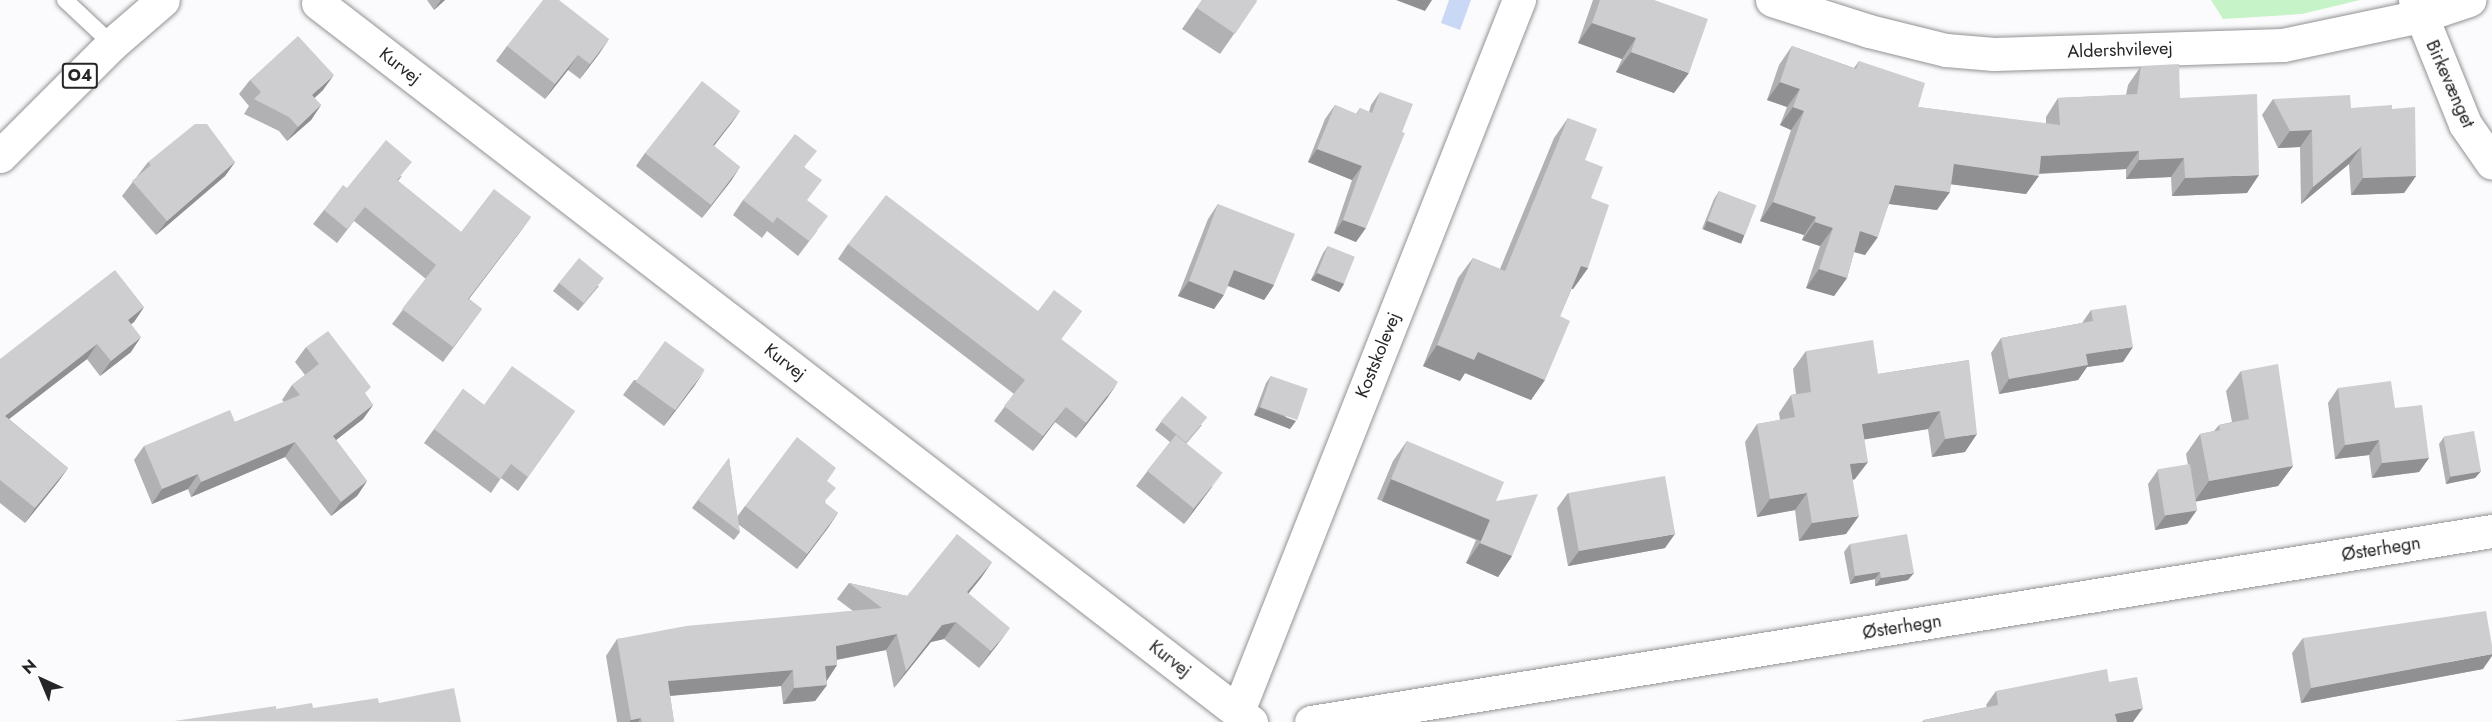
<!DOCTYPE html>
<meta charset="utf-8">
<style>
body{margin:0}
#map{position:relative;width:2492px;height:722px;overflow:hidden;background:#fbfbfd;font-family:Jost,sans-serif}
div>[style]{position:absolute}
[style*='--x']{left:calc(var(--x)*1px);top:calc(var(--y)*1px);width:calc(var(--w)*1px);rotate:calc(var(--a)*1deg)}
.green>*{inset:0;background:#c6f3c7}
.water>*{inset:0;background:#c9d8f4}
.roads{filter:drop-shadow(0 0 2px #939395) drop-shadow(0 0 2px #939395)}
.service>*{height:16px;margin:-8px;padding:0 8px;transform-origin:8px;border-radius:8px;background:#fff}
.minor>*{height:33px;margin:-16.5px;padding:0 16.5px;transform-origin:16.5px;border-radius:16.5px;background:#fff}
.primary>*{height:33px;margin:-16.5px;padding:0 16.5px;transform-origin:16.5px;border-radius:16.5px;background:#fff}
.wall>*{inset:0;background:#b1b1b3}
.shaded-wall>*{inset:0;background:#909092;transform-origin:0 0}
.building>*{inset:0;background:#ceced0;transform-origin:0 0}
span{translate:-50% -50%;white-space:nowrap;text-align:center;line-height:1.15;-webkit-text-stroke:4.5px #fff;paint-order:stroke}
.shield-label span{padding:2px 4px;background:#fff;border:2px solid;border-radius:4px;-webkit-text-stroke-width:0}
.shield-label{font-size:16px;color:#252525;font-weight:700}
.street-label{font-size:18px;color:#252525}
.north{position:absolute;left:12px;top:650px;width:60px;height:60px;-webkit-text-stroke:4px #fff;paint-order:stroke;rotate:316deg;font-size:16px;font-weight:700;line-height:24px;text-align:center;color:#252525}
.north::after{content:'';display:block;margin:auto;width:21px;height:27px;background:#252525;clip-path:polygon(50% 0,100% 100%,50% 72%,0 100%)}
</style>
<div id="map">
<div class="green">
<div style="clip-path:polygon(2211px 0,2360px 0,2302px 14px,2223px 19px)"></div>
</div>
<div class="water">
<div style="clip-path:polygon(1449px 0,1471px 0,1460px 30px,1441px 23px)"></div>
</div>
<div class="roads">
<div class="service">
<div style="--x:65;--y:0;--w:64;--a:43.1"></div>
</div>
<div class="minor">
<div style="--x:1772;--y:0;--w:102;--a:17.7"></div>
<div style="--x:1869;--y:31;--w:79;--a:13.9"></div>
<div style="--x:1946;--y:50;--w:48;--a:4.8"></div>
<div style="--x:1994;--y:54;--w:289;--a:-1.8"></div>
<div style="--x:2283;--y:45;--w:141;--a:-11.9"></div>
<div style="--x:2421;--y:16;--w:51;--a:-18.4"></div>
<div style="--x:2415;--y:0;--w:134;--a:68"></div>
<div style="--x:2465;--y:124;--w:47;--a:55.3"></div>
<div style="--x:318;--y:3;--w:1178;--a:37.62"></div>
<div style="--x:1238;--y:711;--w:765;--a:-68.44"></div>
<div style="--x:1311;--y:722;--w:1196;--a:-9.19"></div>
</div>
<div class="primary">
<div style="--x:0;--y:156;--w:158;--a:-45"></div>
<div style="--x:112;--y:44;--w:67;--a:-40.8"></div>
</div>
</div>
<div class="wall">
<div style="clip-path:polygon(427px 0,445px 0,434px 10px)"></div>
<div style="clip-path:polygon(1202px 0,1257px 1px,1220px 54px,1182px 29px)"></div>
<div style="clip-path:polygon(1593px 0,1654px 0,1674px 93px,1616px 72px,1622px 59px,1578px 43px)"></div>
<div style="clip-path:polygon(609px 39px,580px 79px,568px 70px,545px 99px,496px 61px,507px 46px)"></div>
<div style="clip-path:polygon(1792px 46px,1854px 68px,1859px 61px,1918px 107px,2046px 124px,2046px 117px,2058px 98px,2126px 95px,2128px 85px,2141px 66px,2180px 98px,2247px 193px,2172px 196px,2171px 177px,2126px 179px,2126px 169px,2039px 174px,2026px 194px,1951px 184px,1937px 210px,1889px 204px,1865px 255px,1854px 252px,1847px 278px,1834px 296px,1806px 288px,1820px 246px,1802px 240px,1804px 235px,1760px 221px,1791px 130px,1780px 125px,1787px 107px,1767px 100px,1779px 65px)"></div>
<div style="clip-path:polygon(250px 80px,323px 90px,314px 98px,321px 105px,311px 120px,287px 141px,279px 131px,244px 114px,249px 106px,239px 94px)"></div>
<div style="clip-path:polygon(1380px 92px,1356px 242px,1334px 233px,1352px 180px,1308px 162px,1325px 119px,1335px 105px,1356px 114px,1360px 108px,1369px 112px,1371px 105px)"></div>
<div style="clip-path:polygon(2273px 99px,2351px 108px,2392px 109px,2416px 176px,2404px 193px,2351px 195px,2349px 164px,2301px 204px,2300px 147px,2278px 148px,2262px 115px)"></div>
<div style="clip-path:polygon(740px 111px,714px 146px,740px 167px,702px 218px,636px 166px,645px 153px)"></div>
<div style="clip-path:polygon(1568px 118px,1585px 160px,1591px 198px,1588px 268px,1573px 289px,1572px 288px,1560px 316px,1531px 400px,1465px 373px,1460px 381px,1423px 366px,1458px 278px,1473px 258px,1500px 269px,1554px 138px)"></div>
<div style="clip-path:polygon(148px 162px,235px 162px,225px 176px,156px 235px,122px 196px)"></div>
<div style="clip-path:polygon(805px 167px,807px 201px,817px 231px,798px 256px,767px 231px,762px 238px,733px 215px,743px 200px)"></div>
<div style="clip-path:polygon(402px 176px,398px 181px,461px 232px,531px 217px,469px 299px,482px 309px,443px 362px,392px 324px,426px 279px,354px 221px,337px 243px,313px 224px,324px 210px,347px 188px)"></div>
<div style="clip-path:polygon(1719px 191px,1744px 235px,1739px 243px,1702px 229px,1714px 199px)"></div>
<div style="clip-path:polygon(1218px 204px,1274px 285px,1264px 300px,1228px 286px,1214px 309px,1178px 296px,1208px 219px)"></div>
<div style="clip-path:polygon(848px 244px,1038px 311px,1082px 311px,1061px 339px,1108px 397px,1076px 438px,1055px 422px,1033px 451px,994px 421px,1014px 394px,838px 259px)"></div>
<div style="clip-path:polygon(1328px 246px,1344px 284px,1339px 292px,1311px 280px,1323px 253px)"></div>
<div style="clip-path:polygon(559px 283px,599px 286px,578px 311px,553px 291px)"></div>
<div style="clip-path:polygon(144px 307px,134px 322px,131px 324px,131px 352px,100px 376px,87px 359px,9px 419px,68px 468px,58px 482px,25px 523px,0 503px,0 359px)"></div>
<div style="clip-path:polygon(2091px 310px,2123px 362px,2087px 367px,2078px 380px,1999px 394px,1991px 353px,2001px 338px,2082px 323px)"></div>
<div style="clip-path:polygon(306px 347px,366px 395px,373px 405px,363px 419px,336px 440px,367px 481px,357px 496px,331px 516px,285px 457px,191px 497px,188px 489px,152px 504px,134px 460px,144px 446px,235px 422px,284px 402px,282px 400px,292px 385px,305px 375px,295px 362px)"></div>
<div style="clip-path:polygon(1806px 351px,1878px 374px,1969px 360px,1965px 452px,1932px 457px,1928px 429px,1864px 439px,1855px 479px,1853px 480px,1846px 534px,1799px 541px,1795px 510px,1757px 517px,1745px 442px,1757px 424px,1780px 420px,1779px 413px,1791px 395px,1796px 394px,1793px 369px)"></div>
<div style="clip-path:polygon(2241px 371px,2293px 466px,2278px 486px,2196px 501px,2187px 524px,2155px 530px,2148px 484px,2158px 470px,2188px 465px,2186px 454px,2200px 434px,2214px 431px,2219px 425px,2232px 422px,2226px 391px)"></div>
<div style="clip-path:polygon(1271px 376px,1290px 429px,1254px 415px,1266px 383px)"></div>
<div style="clip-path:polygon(634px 380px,695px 385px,664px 426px,623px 395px)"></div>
<div style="clip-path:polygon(2338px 388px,2395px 408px,2429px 458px,2419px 472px,2372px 478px,2369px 455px,2335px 459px,2328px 403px)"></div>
<div style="clip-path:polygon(463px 389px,484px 405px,575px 411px,518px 491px,501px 478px,491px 493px,424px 443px)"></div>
<div style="clip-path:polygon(1161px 422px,1202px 425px,1186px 444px,1212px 487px,1184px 524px,1136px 486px,1170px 442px,1155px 430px)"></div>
<div style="clip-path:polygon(2444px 437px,2481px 471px,2475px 478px,2446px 484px,2439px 444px)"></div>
<div style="clip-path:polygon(1407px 441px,1496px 501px,1512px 556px,1498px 577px,1466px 563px,1476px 540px,1377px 499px,1393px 461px)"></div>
<div style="clip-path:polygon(729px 458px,737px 517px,745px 506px,827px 481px,825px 503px,838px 513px,797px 569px,738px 524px,740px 532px,734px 540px,692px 508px)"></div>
<div style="clip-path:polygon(1568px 493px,1665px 548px,1568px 566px,1557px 508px)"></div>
<div style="clip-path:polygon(1850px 544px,1908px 580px,1875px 586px,1875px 579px,1850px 584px,1844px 552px)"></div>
<div style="clip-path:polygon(992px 562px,968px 593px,998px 644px,979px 668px,944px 639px,931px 642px,894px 688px,886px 650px,837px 660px,837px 665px,826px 681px,827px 685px,815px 701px,783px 704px,781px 686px,670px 696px,674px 722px,617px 722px,606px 656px,617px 639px,853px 611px,837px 599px,849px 583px,907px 596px)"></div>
<div style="clip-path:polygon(2303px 638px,2483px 669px,2301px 703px,2292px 653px)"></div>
<div style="clip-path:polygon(2109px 682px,2133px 722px,1922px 722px,1924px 720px,1987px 707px,1986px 705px,1996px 691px)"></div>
</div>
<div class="shaded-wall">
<div style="clip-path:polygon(441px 0,445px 0,434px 10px)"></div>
<div style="clip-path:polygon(1396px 0,1432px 0,1425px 11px)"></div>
<div style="clip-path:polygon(1592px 23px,1636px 38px,1622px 59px,1578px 43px)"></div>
<div style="clip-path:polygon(609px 39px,599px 54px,580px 79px,590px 64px)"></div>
<div style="clip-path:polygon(1631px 52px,1689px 73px,1674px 93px,1616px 72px)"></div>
<div style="clip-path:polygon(578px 55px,568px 70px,545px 99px,555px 84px)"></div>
<div style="clip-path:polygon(334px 75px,323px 90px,302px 110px,312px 95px)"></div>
<div style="clip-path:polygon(1780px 82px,1800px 89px,1787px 107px,1767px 100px)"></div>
<div style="clip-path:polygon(321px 105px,311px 120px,287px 141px,298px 127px)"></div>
<div style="clip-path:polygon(1793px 107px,1804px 111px,1791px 130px,1780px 125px)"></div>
<div style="clip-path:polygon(740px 111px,731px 124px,704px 158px,713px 145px)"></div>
<div style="clip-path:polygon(2312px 130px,2300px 147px,2278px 148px,2290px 131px)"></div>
<div style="clip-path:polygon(2361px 147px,2349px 164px,2301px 204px,2313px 187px)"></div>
<div style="clip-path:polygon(1317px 149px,1362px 166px,1352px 180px,1308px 162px)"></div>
<div style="clip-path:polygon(2139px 151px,2126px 169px,2028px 174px,2039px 176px,2026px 194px,1941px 183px,1954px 164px,2041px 156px)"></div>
<div style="clip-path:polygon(2184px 158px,2171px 177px,2126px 179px,2139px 160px)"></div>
<div style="clip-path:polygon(235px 162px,225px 176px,156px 235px,167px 221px)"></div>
<div style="clip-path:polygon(740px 167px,731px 181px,702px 218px,711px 205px)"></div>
<div style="clip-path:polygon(2259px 175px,2247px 193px,2172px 196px,2185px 178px)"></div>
<div style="clip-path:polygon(2416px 176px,2404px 193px,2351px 195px,2363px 178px)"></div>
<div style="clip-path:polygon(1895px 185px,1950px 192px,1937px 210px,1882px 203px)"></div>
<div style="clip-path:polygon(1773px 202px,1816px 217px,1804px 235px,1760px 221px)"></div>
<div style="clip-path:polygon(531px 217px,520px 232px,458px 313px,468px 299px)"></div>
<div style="clip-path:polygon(1343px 220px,1366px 228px,1356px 242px,1334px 233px)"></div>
<div style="left:1707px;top:221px;width:40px;height:9px;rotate:21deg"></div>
<div style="clip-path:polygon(1815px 222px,1833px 228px,1820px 246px,1802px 240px)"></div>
<div style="clip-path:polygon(1860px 231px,1878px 237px,1865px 255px,1847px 250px)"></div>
<div style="clip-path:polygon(1581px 266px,1588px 268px,1573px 289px,1567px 287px)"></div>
<div style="clip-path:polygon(1819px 269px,1847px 278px,1834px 296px,1806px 288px)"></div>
<div style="clip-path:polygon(1234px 270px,1274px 285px,1264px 300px,1224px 284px)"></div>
<div style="clip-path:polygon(1317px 273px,1344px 284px,1339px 292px,1311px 280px)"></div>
<div style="clip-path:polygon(1189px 281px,1224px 295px,1214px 309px,1178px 296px)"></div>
<div style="clip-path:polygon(144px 307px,134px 322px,118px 335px,128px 320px)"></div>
<div style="clip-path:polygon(141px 337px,131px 352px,100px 376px,111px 361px)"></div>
<div style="clip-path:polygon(97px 344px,87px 359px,0 426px,5px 416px)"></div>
<div style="clip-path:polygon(1437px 345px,1478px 352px,1545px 380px,1531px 400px,1465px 373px,1460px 381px,1423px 366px)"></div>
<div style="clip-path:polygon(2133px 347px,2123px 362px,2087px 367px,2078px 380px,1999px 394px,2009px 379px,2086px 354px)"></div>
<div style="clip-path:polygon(705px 370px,695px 385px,664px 426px,674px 411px)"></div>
<div style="clip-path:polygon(1118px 382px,1108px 397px,1076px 438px,1086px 423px)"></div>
<div style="clip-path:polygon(373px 405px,363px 419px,322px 451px,333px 436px)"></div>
<div style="clip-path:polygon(1066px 407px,1055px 422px,1033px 451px,1043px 436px)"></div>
<div style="clip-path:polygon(1259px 407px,1296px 421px,1290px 429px,1254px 415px)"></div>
<div style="clip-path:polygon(1940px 411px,1928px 429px,1849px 442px,1862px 424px)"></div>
<div style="clip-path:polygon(1977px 434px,1965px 452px,1932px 457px,1945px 439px)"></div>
<div style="clip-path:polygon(2379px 440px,2369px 455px,2335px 459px,2345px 445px)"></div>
<div style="clip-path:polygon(295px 442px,285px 457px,191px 497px,201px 482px)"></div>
<div style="clip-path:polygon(2429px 458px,2419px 472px,2372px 478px,2382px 463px)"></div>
<div style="clip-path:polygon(1868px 462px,1855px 479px,1838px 482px,1850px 464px)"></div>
<div style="clip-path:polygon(2293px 466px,2278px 486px,2194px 502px,2209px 481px)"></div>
<div style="clip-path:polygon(68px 468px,58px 482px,25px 523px,35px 508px)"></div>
<div style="clip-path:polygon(2481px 471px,2475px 478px,2446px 484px,2451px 476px)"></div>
<div style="clip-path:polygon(1223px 473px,1212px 487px,1184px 524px,1194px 509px)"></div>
<div style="clip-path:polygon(198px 474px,188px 489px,152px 504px,162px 489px)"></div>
<div style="left:1391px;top:479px;width:107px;height:24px;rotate:22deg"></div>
<div style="clip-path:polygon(367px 481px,357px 496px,331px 516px,341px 502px)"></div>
<div style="clip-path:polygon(1807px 493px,1795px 510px,1757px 517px,1770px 499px)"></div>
<div style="clip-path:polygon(2197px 510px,2187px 524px,2155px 530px,2166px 515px)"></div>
<div style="clip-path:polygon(838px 513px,828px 528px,797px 569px,807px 554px)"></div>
<div style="clip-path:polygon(1859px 516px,1846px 534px,1799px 541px,1812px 523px)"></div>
<div style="clip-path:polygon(1675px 534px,1665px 548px,1568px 566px,1579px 551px)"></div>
<div style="clip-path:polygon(1480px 543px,1512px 556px,1498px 577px,1466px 563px)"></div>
<div style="clip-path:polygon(992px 562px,981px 578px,956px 609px,967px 592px)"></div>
<div style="clip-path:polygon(1880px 572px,1875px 579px,1850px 584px,1855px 576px)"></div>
<div style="clip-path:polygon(1914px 573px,1908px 580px,1875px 586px,1881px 578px)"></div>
<div style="clip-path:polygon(956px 622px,944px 639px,931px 642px,894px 688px,906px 671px,942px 625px)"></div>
<div style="clip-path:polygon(1010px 628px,998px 644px,979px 668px,991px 651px)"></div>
<div style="clip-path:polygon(897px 634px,886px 650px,824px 662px,836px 646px)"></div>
<div style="clip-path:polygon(2492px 654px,2492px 656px,2483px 669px,2301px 703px,2311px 688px)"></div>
<div style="clip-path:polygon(837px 665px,826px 682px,825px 666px)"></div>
<div style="clip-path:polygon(793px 670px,781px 686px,656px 697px,668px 681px)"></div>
<div style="clip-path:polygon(827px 685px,815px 701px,783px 704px,794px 688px)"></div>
<div style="clip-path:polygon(2143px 708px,2133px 722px,2110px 722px,2115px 714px)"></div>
<div style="clip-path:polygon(641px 718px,638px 722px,629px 722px,631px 720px)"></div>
</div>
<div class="building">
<div style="clip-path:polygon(543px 0,559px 0,609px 39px,590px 64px,578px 55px,555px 84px,507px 46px)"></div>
<div style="clip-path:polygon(1202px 0,1256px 0,1257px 1px,1235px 34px,1197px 8px)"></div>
<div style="clip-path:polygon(1600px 0,1654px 0,1708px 19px,1689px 73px,1631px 52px,1636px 38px,1592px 23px)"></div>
<div style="clip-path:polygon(298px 36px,334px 75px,312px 95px,321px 105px,298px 127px,289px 117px,254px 99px,261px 92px,250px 80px)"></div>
<div style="clip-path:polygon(1792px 46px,1856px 69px,1859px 61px,1925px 83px,1918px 107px,2060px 125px,2058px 98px,2137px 94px,2141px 66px,2179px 64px,2180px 98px,2257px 94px,2259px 175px,2185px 178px,2184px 158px,2139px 160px,2139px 151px,2041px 156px,2039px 176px,1954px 164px,1950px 192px,1895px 185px,1878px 237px,1860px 231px,1847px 278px,1819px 269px,1833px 228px,1815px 222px,1816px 217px,1773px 202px,1804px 111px,1793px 107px,1800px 89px,1780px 82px)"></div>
<div style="clip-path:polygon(702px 81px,740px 111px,713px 145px,740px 167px,711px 205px,645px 153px)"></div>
<div style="clip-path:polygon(1380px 92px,1413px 104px,1402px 132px,1405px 133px,1366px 228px,1343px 220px,1362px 166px,1317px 149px,1335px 105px,1357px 114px,1360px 108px,1372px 113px)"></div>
<div style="clip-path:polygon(2350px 95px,2351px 108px,2392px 105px,2392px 109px,2415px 107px,2416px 176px,2363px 178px,2361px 147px,2313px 187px,2312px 130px,2290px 131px,2273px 99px)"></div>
<div style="clip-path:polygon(1568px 118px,1597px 129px,1585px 160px,1603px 167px,1591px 198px,1609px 205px,1588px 268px,1581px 266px,1560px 316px,1570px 321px,1545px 380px,1478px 352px,1474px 360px,1437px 345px,1473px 258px,1505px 271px)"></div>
<div style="clip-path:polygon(195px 124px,207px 124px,235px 162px,167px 221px,132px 181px,151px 165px,148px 162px)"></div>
<div style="clip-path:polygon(795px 134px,817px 151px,804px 167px,822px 180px,807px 200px,828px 216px,809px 241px,777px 217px,773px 223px,743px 200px)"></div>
<div style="clip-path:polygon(386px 140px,412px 162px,397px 180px,461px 232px,494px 189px,531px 217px,468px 299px,482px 309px,453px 347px,402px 309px,436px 265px,365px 207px,347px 229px,324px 210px,343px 185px,347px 188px)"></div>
<div style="left:1719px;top:191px;width:40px;height:32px;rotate:21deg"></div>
<div style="clip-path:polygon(886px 195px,1038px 311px,1054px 290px,1082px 311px,1061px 339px,1118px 382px,1086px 423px,1066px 407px,1043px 436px,1004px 406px,1025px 380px,848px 244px)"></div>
<div style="clip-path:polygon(1218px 204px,1295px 234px,1274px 285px,1234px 270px,1224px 295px,1189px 281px)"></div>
<div style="left:1328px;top:246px;width:29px;height:29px;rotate:22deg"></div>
<div style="left:579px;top:258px;width:32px;height:32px;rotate:39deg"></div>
<div style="clip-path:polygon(115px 270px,144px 307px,128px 320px,141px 337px,111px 361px,97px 344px,5px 416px,68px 468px,35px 508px,0 480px,0 359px)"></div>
<div style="clip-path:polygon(2126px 305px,2133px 347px,2086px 354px,2088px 365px,2009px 379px,2001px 338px,2093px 321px,2091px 310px)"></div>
<div style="clip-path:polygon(328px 331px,371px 387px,365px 393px,373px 405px,333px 436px,367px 481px,341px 502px,295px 442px,201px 482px,198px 474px,162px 489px,144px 446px,230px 410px,235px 422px,300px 395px,292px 385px,319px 364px,306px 347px)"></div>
<div style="clip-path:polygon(1873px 340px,1878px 374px,1969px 360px,1977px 434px,1945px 439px,1940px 411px,1862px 424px,1868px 462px,1850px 464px,1859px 516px,1812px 523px,1807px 493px,1770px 499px,1757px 424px,1795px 417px,1791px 395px,1811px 392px,1806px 351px)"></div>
<div style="left:665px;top:341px;width:49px;height:50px;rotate:36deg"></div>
<div style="clip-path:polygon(2278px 364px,2293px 466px,2209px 481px,2200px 434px,2220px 430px,2219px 425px,2249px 419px,2241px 371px)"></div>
<div style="clip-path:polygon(512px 366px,575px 411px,528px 477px,511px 464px,500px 479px,434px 429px,463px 389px,484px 405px)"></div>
<div style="left:1271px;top:376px;width:39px;height:33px;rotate:19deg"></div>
<div style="clip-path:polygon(2391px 381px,2395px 408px,2422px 405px,2429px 458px,2382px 463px,2379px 440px,2345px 445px,2338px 388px)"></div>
<div style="left:1182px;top:396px;width:33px;height:33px;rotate:40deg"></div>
<div style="left:2474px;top:431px;width:41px;height:31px;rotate:80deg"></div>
<div style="left:1176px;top:435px;width:60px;height:46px;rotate:39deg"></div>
<div style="clip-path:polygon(797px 437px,836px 468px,827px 481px,836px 488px,824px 502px,838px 513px,807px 554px,745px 506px)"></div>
<div style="clip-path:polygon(1407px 441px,1504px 482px,1496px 501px,1538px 494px,1512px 556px,1480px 543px,1490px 520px,1391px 479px)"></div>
<div style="clip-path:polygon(729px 458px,740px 532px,698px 500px)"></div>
<div style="left:2190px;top:464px;width:47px;height:33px;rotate:81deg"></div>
<div style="left:1665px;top:476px;width:59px;height:98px;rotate:80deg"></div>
<div style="clip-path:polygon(957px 534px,992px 562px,967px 592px,1010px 628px,991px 651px,956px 622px,942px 625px,906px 671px,897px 634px,836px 646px,837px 665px,825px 666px,827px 685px,794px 688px,793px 670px,668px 681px,674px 722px,642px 722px,641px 718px,631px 720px,617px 639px,686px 626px,882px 608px,849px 583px,907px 596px)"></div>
<div style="clip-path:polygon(1907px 534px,1914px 573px,1881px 578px,1880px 572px,1855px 576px,1850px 544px)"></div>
<div style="clip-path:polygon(2486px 611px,2492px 646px,2492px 654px,2311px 688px,2303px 638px)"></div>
<div style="clip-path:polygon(2107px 669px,2109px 682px,2137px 677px,2143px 708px,2115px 714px,2117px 722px,1924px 722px,1924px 720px,1998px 705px,1996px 691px)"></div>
<div style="clip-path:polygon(454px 688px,461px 722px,174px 721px,276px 706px,276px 709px,312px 703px,313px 708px,378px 698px,379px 703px)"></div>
</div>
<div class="shield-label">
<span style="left:80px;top:76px">O4</span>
</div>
<div class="street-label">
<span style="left:2120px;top:50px;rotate:-2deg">Aldershvilevej</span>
<span style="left:400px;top:66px;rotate:38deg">Kurvej</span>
<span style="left:2450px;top:84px;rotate:66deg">Birkevænget</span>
<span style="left:1378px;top:355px;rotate:-68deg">Kostskolevej</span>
<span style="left:785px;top:362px;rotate:38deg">Kurvej</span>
<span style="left:2381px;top:549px;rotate:-9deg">Østerhegn</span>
<span style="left:1902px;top:627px;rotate:-9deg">Østerhegn</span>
<span style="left:1170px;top:659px;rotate:38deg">Kurvej</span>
</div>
<div class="north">N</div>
</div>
